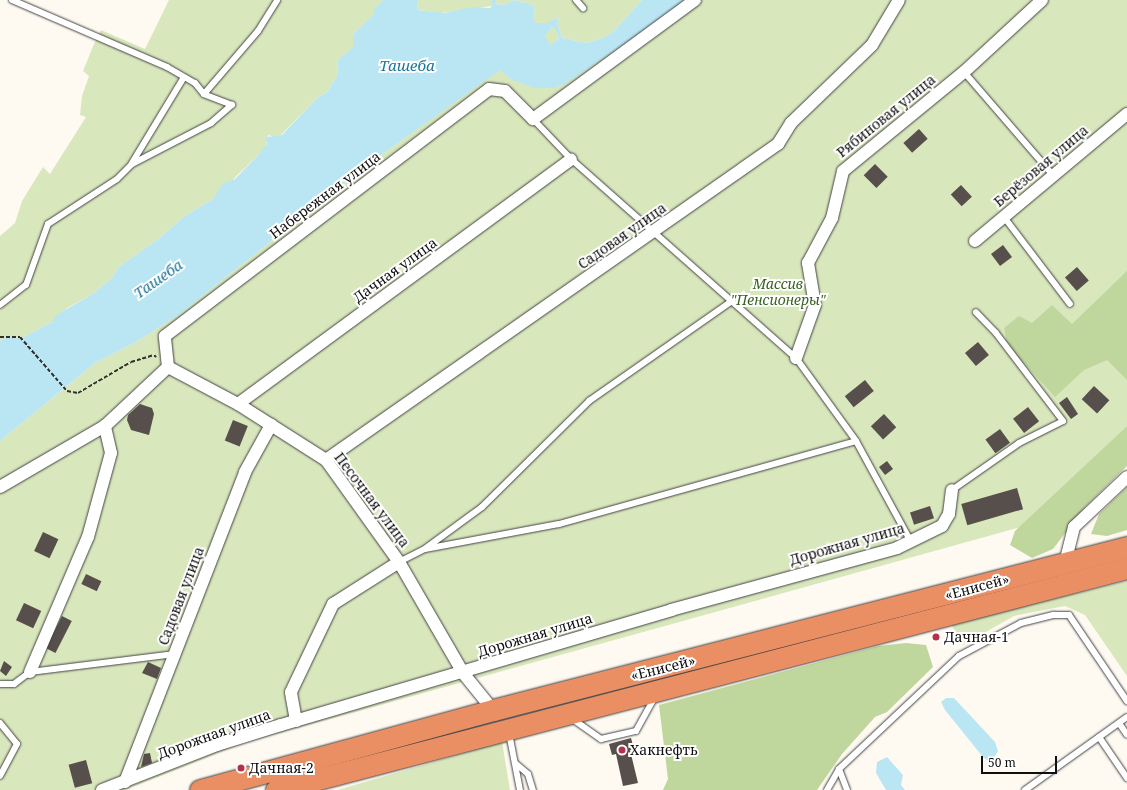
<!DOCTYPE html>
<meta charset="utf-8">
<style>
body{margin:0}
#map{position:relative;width:1127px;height:790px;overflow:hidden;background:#fefaf2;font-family:"Noto Serif",serif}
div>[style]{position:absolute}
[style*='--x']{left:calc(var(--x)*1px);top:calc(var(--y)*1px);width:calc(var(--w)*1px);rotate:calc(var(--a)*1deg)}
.green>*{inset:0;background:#d9e7bd}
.forest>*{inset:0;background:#bfd69d}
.water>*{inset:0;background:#bae5f2}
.building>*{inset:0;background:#574f4c;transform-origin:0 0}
.path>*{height:2px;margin-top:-1px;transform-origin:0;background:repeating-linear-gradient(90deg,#313131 0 4px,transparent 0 6px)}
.roads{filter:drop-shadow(0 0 1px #424242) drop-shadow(0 0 1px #424242)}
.lane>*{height:6px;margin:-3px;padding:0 3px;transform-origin:3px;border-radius:3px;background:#fff}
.street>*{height:12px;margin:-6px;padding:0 6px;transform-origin:6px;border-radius:6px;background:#fff}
.highway>*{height:21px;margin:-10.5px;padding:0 10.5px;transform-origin:10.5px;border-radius:10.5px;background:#ea8e63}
.dots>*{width:11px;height:11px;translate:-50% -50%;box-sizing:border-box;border:2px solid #fff;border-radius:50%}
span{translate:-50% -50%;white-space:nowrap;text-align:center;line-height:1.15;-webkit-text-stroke:4px #fff;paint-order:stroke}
.street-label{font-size:14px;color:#0f0f0f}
.park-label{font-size:14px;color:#396323;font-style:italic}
.poi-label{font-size:14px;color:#0f0f0f}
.left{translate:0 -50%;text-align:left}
.water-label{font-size:15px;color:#207699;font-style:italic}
.scale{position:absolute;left:981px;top:756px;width:76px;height:18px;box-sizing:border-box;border:2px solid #0f0f0f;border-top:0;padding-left:5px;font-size:12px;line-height:14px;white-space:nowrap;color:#0f0f0f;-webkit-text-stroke:3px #fff;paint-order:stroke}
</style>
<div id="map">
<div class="green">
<div style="clip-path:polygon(169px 0,383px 0,373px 15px,353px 34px,353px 48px,338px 60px,337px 76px,327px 92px,318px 97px,281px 135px,275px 137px,268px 135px,266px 146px,259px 154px,213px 199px,185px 216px,158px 239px,120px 266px,111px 279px,91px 295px,67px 308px,52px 322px,22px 338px,7px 337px,0 341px,0 236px,15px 223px,22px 201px,43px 167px,50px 174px,86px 117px,80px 115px,82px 96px,89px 76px,83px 71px,94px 44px,101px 30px,145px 49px)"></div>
<div style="clip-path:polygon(418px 0,492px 0,492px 6px,441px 13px,417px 10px)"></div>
<div style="clip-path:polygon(496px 0,642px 0,614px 31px,603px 38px,586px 43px,562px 38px,557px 22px,559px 20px,556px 18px,548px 23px,536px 24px,533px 18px,535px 9px,531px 4px,513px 0,508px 4px,497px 5px)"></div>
<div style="clip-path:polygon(684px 0,1127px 0,1127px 426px,1021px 527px,244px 743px,125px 790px,0 790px,0 441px,95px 363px,136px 342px,177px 316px,367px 165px,500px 69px,512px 80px,660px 18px,675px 10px)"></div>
<div style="clip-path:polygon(552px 27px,556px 27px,559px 38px,550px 45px,546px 42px,545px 36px)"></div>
<div style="clip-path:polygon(1127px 581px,1127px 676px,1085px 615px,1065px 606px,1014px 616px,963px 645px,951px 624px)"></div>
<div style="clip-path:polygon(502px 742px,510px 790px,338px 790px,358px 784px)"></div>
</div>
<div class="forest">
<div style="clip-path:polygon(1127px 271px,1127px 380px,1107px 360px,1084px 370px,1055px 397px,1012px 350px,1007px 342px,1004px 328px,1019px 316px,1032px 323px,1052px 305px,1072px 324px)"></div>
<div style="clip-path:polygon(1127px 426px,1127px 466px,1085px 507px,1053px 549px,1032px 558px,1010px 545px,1015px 531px)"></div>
<div style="clip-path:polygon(1127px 487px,1127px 530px,1107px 536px,1091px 534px,1099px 514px)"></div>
<div style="clip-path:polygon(906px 643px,926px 645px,933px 667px,887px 712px,875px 717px,842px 754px,817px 790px,663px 790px,668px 779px,659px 705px,878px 646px)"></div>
</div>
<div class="water">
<div style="clip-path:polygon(evenodd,383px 0,418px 0,417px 10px,444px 13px,473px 7px,490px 8px,492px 6px,492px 0,496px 0,497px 5px,508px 4px,513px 0,531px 4px,535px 9px,533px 18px,536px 23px,547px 23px,556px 18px,559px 20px,557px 22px,562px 38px,586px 43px,603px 38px,614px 31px,642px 0,684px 0,675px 10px,565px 84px,553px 88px,535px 88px,512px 80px,500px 70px,367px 165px,177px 316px,136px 342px,95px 363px,0 441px,0 341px,7px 337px,22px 338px,52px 322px,56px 315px,91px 295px,111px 279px,120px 266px,158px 239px,185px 216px,213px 199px,223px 183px,235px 179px,259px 154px,267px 144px,266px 137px,282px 135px,318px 97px,327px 92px,337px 76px,338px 60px,353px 47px,353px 34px,373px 15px,374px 9px,383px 0,552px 27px,555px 27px,559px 38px,550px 45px,545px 36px,552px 27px)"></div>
<div style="clip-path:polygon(946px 698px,954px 698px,995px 742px,998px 751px,991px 763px,983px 757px,945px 710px,941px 702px)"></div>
<div style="clip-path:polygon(887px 757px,903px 775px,901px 785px,905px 790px,886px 790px,883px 785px,876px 773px,877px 762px)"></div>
</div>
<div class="building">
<div style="left:919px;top:129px;width:13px;height:21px;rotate:48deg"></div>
<div style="left:875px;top:164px;width:18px;height:16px;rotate:45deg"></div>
<div style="left:961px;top:185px;width:16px;height:14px;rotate:47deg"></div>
<div style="left:1003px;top:245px;width:15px;height:15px;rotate:53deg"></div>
<div style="left:1077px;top:267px;width:18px;height:16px;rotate:49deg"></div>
<div style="left:978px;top:342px;width:17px;height:17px;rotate:50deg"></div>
<div style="left:865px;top:380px;width:14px;height:26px;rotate:51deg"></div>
<div style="left:1094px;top:386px;width:21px;height:18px;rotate:43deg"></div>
<div style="clip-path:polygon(1067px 397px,1078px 414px,1071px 419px,1059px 403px)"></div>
<div style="clip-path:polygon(140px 404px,152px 408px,154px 414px,149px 435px,131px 430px,127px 420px,128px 415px)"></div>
<div style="left:1028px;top:407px;width:18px;height:19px;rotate:52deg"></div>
<div style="left:884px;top:414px;width:18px;height:18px;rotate:47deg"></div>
<div style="left:233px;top:420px;width:16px;height:22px;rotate:22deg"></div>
<div style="left:1000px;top:429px;width:17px;height:18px;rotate:54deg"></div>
<div style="left:887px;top:461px;width:10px;height:10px;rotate:53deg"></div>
<div style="left:1017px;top:488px;width:22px;height:58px;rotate:74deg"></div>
<div style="left:930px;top:506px;width:13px;height:21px;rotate:72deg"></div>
<div style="left:43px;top:532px;width:17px;height:21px;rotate:25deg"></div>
<div style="left:86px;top:574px;width:17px;height:11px;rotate:25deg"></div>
<div style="left:24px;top:603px;width:19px;height:19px;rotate:25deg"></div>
<div style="left:62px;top:616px;width:11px;height:36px;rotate:27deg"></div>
<div style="clip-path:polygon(4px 661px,12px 667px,6px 676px,0 671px)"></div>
<div style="clip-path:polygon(148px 662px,161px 668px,157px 679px,142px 673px)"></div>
<div style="clip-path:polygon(631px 738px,634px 749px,630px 750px,638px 783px,623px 786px,616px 754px,612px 755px,609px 744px)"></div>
<div style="clip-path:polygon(150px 753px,152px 763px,141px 767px,144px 754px)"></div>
<div style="left:86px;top:760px;width:24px;height:18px;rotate:75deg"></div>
</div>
<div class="path">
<div style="--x:0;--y:337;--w:20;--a:0"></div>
<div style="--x:20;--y:337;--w:72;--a:49"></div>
<div style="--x:67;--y:391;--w:11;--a:10"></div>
<div style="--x:78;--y:393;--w:61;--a:-30.3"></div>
<div style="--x:131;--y:362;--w:24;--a:-17"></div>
<div style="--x:154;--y:355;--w:3;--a:45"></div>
</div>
<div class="roads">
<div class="lane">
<div style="--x:12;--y:0;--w:169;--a:23.4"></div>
<div style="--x:167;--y:67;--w:32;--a:30"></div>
<div style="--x:195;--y:83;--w:14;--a:51"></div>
<div style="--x:204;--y:94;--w:83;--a:-49.4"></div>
<div style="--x:258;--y:31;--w:36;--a:-58"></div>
<div style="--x:576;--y:0;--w:11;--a:49"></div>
<div style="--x:964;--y:72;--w:136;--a:49.2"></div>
<div style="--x:533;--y:119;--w:55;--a:46.5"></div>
<div style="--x:571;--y:159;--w:300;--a:41.5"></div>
<div style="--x:796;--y:358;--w:102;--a:54.1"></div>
<div style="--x:856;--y:441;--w:115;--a:61.4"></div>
<div style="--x:132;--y:163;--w:100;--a:-58.8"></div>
<div style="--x:1004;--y:217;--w:109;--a:52.8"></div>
<div style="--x:0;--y:305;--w:33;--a:-38"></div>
<div style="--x:26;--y:285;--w:65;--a:-70.2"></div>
<div style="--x:48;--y:224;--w:82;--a:-33.1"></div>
<div style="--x:117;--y:179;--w:21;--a:-45"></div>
<div style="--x:132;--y:164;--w:89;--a:-27.4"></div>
<div style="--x:211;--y:123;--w:28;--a:-41"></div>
<div style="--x:232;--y:105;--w:30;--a:-159"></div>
<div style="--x:952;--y:490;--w:82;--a:-35"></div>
<div style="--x:1019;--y:443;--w:49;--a:-26.6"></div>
<div style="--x:1063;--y:421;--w:111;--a:-127.3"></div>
<div style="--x:996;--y:333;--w:29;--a:-134"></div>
<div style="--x:426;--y:548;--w:69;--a:-36.2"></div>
<div style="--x:482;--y:507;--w:151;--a:-44.7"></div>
<div style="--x:589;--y:401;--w:174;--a:-35"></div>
<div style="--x:399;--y:562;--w:29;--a:-27"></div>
<div style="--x:425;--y:549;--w:136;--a:-10.6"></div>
<div style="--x:559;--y:524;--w:308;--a:-15.6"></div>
<div style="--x:0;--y:684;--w:14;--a:0"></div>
<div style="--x:14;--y:684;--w:20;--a:-37"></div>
<div style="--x:30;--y:672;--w:146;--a:-7.1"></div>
<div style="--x:571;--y:718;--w:37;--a:35"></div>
<div style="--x:601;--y:739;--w:36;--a:-13"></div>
<div style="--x:636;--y:731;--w:39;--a:-61"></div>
<div style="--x:0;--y:723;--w:27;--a:51"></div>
<div style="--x:17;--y:744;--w:36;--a:118"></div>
<div style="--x:1119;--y:723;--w:14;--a:56"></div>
<div style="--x:509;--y:733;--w:58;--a:79.1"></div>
<div style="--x:1099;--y:737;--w:50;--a:55.7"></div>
<div style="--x:515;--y:763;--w:17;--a:40"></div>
<div style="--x:528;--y:774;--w:17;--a:73"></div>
<div style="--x:839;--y:769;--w:22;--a:69"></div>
<div style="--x:827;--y:790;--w:24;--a:-60"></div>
<div style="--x:839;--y:769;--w:165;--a:-43.3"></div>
<div style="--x:959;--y:656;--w:70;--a:-28"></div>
<div style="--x:1021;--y:623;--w:34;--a:-14"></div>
<div style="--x:1054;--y:615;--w:15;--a:0"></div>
<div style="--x:1069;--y:615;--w:104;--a:56"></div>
<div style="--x:1025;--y:790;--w:125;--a:-35.6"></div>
</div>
<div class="street">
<div style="--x:975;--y:241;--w:198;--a:-39.9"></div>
<div style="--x:796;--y:358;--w:56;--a:-70.3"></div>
<div style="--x:815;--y:305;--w:43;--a:-99.5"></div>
<div style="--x:808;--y:263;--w:51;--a:-61.9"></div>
<div style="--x:832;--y:218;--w:48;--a:-76.8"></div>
<div style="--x:843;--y:171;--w:156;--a:-39.3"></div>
<div style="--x:964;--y:72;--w:106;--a:-42.7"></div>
<div style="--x:168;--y:367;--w:79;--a:27.9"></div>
<div style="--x:238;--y:404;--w:104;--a:32.5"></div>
<div style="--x:326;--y:460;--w:125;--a:54.4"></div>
<div style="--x:399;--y:562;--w:128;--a:60"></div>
<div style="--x:463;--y:673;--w:48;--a:51"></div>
<div style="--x:238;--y:404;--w:413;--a:-36.3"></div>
<div style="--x:326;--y:460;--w:552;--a:-34.96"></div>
<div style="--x:778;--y:144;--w:25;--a:-58"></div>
<div style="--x:791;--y:123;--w:112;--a:-43.9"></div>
<div style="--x:872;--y:45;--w:52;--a:-59"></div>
<div style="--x:0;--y:487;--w:121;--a:-30.2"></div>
<div style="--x:105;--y:426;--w:86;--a:-43.1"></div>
<div style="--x:168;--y:367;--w:31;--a:-96"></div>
<div style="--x:165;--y:336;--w:407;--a:-37.3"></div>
<div style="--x:489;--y:89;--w:16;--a:7"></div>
<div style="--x:505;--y:91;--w:40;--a:45"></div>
<div style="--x:533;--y:119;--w:201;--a:-36.3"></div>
<div style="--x:1065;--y:563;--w:37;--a:-76"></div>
<div style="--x:1074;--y:527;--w:73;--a:-43.3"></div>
<div style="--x:30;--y:672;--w:147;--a:-66.8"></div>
<div style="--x:88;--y:537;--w:87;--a:-74.7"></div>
<div style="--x:111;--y:453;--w:28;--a:-103"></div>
<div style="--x:296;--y:721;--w:29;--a:-100"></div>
<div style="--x:291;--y:692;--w:98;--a:-64.5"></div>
<div style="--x:333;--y:604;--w:78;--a:-32.5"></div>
<div style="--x:125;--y:782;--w:332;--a:-68.8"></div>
<div style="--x:245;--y:472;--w:54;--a:-61"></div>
<div style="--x:102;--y:790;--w:123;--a:-21.4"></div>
<div style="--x:217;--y:745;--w:67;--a:-17.4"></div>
<div style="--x:281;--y:725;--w:407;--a:-16.4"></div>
<div style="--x:671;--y:610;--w:234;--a:-15.3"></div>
<div style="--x:897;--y:548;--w:50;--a:-26.1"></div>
<div style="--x:942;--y:526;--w:14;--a:-60"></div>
<div style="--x:949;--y:514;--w:24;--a:-83"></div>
</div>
<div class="highway">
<div style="--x:200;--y:790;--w:304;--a:-15.3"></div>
<div style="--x:493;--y:710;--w:655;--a:-14.42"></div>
<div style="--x:276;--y:790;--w:879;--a:-14.62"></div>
</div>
</div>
<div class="dots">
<div style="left:936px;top:637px;background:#b6304a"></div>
<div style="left:622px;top:750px;background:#b6304a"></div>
<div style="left:241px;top:768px;background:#b6304a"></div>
</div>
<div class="street-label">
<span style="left:886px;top:116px;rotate:-39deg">Рябиновая улица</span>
<span style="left:1041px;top:166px;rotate:-40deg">Берёзовая улица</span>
<span style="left:325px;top:195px;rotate:-37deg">Набережная улица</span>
<span style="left:622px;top:236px;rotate:-35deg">Садовая улица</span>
<span style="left:395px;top:270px;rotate:-36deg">Дачная улица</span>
<span style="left:372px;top:500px;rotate:53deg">Песочная улица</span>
<span style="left:847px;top:544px;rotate:-16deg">Дорожная улица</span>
<span style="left:977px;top:587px;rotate:-15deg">«Енисей»</span>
<span style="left:181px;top:596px;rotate:-69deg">Садовая улица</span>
<span style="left:535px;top:635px;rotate:-17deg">Дорожная улица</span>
<span style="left:663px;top:668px;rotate:-14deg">«Енисей»</span>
<span style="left:214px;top:734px;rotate:-20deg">Дорожная улица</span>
</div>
<div class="park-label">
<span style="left:778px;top:292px">Массив<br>"Пенсионеры"</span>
</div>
<div class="poi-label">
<span class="left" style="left:944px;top:637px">Дачная-1</span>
<span class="left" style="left:630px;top:750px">Хакнефть</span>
<span class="left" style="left:249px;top:768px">Дачная-2</span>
</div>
<div class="water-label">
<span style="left:407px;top:66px">Ташеба</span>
<span style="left:158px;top:279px;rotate:-35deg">Ташеба</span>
</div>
<div class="scale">50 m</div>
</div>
